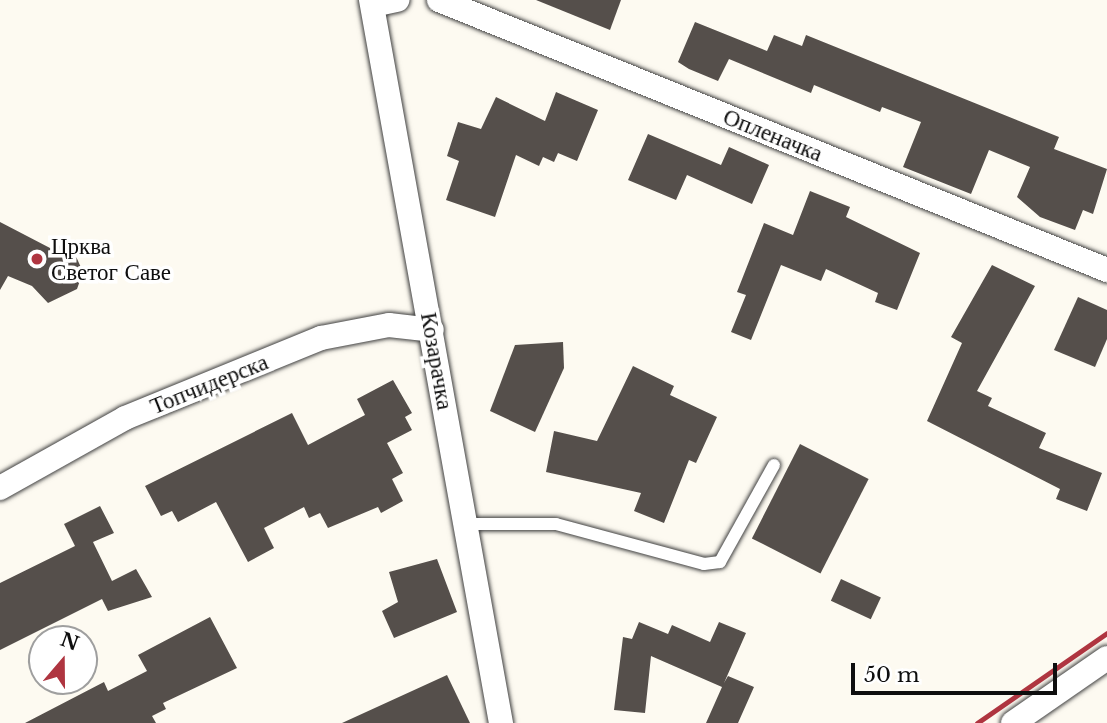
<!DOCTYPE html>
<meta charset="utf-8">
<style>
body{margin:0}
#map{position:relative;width:1107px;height:723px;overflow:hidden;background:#fdfaf1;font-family:"Libre Baskerville",serif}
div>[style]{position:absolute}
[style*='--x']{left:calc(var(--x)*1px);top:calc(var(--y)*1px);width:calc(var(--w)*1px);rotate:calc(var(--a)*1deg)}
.building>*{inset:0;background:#554f4b;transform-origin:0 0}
.roads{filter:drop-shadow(0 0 2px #414141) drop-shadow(0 0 2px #414141)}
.service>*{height:12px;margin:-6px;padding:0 6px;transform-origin:6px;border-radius:6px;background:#fff}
.minor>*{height:24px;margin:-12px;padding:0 12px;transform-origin:12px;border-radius:12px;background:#fff}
.rail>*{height:5px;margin:-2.5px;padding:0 2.5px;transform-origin:2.5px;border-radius:2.5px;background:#af3540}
.dots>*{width:19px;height:19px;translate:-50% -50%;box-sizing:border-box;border:4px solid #fff;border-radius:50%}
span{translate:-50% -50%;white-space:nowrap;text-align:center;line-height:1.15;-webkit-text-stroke:7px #fff;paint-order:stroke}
.street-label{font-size:23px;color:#0e0e0e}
.poi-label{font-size:23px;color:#0e0e0e}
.left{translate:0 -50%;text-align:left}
.north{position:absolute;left:28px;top:625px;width:70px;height:70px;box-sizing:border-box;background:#fff;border:2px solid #9f9f9f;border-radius:50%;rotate:20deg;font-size:19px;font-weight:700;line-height:28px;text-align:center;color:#0e0e0e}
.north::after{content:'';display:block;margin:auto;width:24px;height:32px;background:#af3540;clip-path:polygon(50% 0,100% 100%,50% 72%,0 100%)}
.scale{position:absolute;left:851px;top:663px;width:206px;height:32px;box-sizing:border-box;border:4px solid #0e0e0e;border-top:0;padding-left:9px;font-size:21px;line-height:24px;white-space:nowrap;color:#0e0e0e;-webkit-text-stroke:5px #fff;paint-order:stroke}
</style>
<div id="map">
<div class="building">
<div style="clip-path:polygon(536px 0,621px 0,610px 30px)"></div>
<div style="clip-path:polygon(695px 22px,767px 51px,774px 35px,802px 46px,806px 35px,1059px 137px,1054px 149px,1107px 169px,1093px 214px,1083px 210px,1075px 230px,1040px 217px,1017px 197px,1030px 167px,989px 150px,971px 194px,903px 167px,921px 122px,882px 107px,880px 112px,814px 85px,811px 93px,729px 59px,718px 81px,689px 69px,678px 62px)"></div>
<div style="clip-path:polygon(556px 92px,598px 110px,577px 161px,558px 153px,554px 162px,543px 157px,539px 166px,516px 155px,495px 217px,446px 200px,459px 161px,447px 156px,458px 122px,481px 129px,496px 97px,545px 121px)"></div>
<div style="clip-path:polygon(648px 134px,721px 165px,729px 147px,769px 165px,752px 204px,687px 175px,676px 200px,628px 180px)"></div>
<div style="clip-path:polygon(810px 191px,850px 207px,846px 217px,920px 253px,897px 310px,875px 302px,878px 293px,826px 269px,821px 281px,781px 265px,751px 340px,731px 332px,746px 295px,737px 292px,764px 223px,793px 235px)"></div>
<div style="clip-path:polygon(0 222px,50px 248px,70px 243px,83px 272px,77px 289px,48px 303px,32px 286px,8px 276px,0 290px)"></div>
<div style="clip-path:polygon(992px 265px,1035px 286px,977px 391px,992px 398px,988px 406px,1046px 433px,1039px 448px,1102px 473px,1087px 511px,1056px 499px,1060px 489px,927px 421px,962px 343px,951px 337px)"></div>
<div style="clip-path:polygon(1078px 297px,1107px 310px,1107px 339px,1095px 367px,1054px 350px)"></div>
<div style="clip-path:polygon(563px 342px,564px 368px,535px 432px,490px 411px,515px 345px)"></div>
<div style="clip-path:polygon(633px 366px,674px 386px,670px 395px,717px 417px,696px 463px,689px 460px,664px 523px,634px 511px,641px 493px,546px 472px,554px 431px,597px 441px)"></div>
<div style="clip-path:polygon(393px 380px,412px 413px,405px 417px,412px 430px,387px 443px,403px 473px,392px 479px,403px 501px,381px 513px,378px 507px,328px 528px,320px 513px,309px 518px,304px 507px,264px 528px,274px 548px,248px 562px,216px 502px,178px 522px,172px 511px,161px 516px,145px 486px,292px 413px,308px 445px,365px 415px,357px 399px)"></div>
<div style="left:800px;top:444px;width:77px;height:106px;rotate:27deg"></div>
<div style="clip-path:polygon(100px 506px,114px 533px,93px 542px,112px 581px,136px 569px,152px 597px,108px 611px,102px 599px,0 650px,0 583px,75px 546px,64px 524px)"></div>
<div style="clip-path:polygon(437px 559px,457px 612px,394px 638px,382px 611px,398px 602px,389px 572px)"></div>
<div style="left:841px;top:579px;width:44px;height:24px;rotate:25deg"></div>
<div style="clip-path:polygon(210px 617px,237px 668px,163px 703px,166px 709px,152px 716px,156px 723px,25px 723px,104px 682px,108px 691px,147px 671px,138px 655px)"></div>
<div style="clip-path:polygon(639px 622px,668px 634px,672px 625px,710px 642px,719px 622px,746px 633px,724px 683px,728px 676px,754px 687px,738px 723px,706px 723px,722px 687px,651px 656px,645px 713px,614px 710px,623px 637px,632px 639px)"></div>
<div style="clip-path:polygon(447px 675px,470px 723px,342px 723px)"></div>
</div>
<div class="roads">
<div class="service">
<div style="--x:464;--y:524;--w:92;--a:0"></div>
<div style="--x:556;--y:524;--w:153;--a:15.1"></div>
<div style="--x:704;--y:564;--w:16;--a:-7"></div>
<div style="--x:720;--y:562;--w:111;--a:-60.9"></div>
</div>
<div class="minor">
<div style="--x:371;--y:0;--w:735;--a:79.81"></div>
<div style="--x:439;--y:0;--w:721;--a:22.01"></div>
<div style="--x:373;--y:5;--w:25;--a:-12"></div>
<div style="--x:0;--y:488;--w:143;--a:-29.2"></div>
<div style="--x:125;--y:418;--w:212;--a:-22.2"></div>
<div style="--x:321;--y:338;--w:69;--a:-10.8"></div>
<div style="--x:389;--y:325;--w:43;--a:6.6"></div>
<div style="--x:1013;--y:723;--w:114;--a:-34.7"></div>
</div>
</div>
<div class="rail">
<div style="--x:977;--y:723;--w:158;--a:-34.7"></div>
</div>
<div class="dots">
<div style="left:37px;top:259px;background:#af3540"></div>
</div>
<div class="street-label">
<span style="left:773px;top:135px;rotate:22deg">Опленачка</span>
<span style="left:437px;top:361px;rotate:80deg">Козарачка</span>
<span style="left:209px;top:384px;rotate:-22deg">Топчидерска</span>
</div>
<div class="poi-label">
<span class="left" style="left:51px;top:259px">Црква<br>Светог Саве</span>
</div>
<div class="north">N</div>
<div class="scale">50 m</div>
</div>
